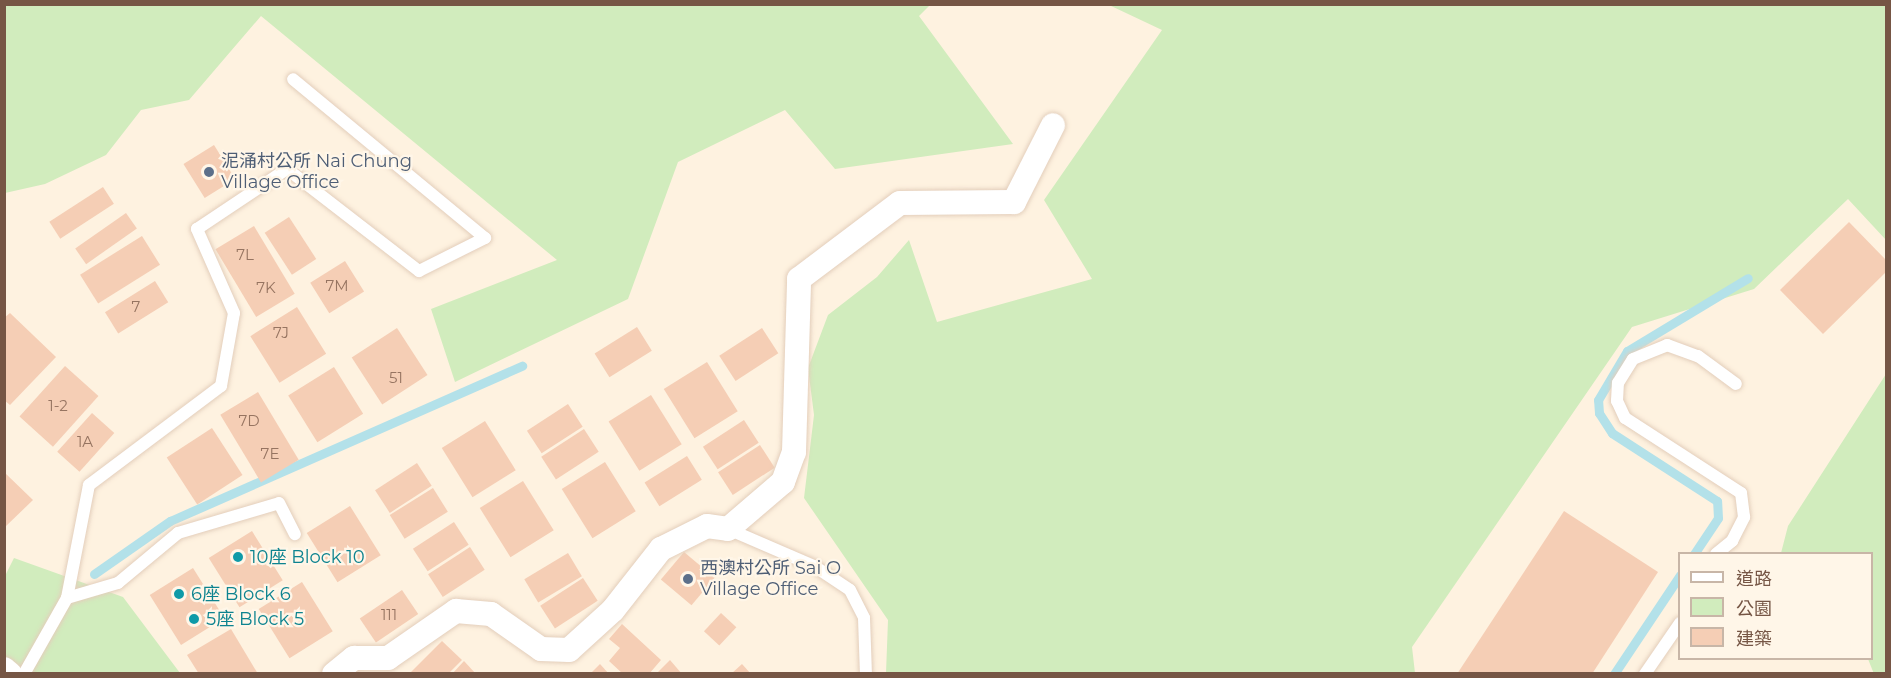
<!DOCTYPE html>
<meta charset="utf-8">
<style>
body{margin:0}
#map{position:relative;width:1891px;height:678px;overflow:hidden;background:#fef2e0;font-family:Montserrat,"Noto Sans TC",sans-serif}
div>[style]{position:absolute}
[style*='--x']{left:calc(var(--x)*1px);top:calc(var(--y)*1px);width:calc(var(--w)*1px);rotate:calc(var(--a)*1deg)}
.green>*{inset:0;background:#d1ecbd}
.stream>*{height:9px;margin:-4.5px;padding:0 4.5px;transform-origin:4.5px;border-radius:4.5px;background:#b3e1e9}
.building>*{inset:0;background:#f5ceb5;transform-origin:0 0}
.roads{filter:drop-shadow(0 0 2px #e3cebb) drop-shadow(0 0 2px #e3cebb)}
.service>*{height:12px;margin:-6px;padding:0 6px;transform-origin:6px;border-radius:6px;background:#fff}
.minor>*{height:24px;margin:-12px;padding:0 12px;transform-origin:12px;border-radius:12px;background:#fff}
.dots>*{width:16px;height:16px;translate:-50% -50%;box-sizing:border-box;border:3px solid #fff6e8;border-radius:50%}
span{translate:-50% -50%;white-space:nowrap;text-align:center;line-height:1.15;-webkit-text-stroke:4.5px #fff6e8;paint-order:stroke}
.number-label{font-size:15px;color:#967461}
.number-label span{-webkit-text-stroke-width:0}
.service-label{font-size:18px;color:#4e5e75}
.left{translate:0 -50%;text-align:left}
.culture-label{font-size:18px;color:#0d838f}
.frame{position:absolute;inset:0;border:6px solid #765645;pointer-events:none}
.legend{position:absolute;left:1678px;top:552px;width:195px;height:108px;box-sizing:border-box;background:#fff6e8;border:2px solid #c8b6a7;margin:0;padding:8px 10px;list-style:none;font-size:18px;color:#765645}
.legend li{display:flex;align-items:center;gap:12px;height:30px}
.legend b{width:30px;border:2px solid #c8b6a7}
</style>
<div id="map">
<div class="green">
<div style="clip-path:polygon(4px 5px,930px 5px,919px 16px,1013px 144px,835px 169px,785px 110px,678px 162px,628px 299px,455px 382px,431px 309px,557px 260px,261px 16px,189px 100px,141px 110px,106px 155px,45px 184px,5px 193px)"></div>
<div style="clip-path:polygon(1109px 5px,1886px 5px,1886px 240px,1848px 199px,1754px 289px,1632px 327px,1412px 647px,1415px 673px,886px 673px,888px 620px,804px 498px,814px 415px,808px 368px,828px 315px,877px 277px,909px 240px,937px 322px,1092px 279px,1044px 200px,1162px 30px)"></div>
<div style="clip-path:polygon(1886px 374px,1886px 673px,1874px 674px,1868px 659px,1872px 554px,1781px 553px,1788px 526px)"></div>
<div style="clip-path:polygon(14px 558px,123px 597px,180px 673px,5px 674px,5px 576px)"></div>
</div>
<div class="stream">
<div style="--x:1694;--y:554;--w:43;--a:-56.3"></div>
<div style="--x:1718;--y:518;--w:17;--a:-93"></div>
<div style="--x:1717;--y:501;--w:125;--a:-147.1"></div>
<div style="--x:1612;--y:433;--w:24;--a:-123"></div>
<div style="--x:1599;--y:413;--w:13;--a:-94"></div>
<div style="--x:1598;--y:400;--w:57;--a:-59.4"></div>
<div style="--x:1627;--y:351;--w:141;--a:-31.1"></div>
<div style="--x:94;--y:574;--w:93;--a:-34.9"></div>
<div style="--x:170;--y:521;--w:385;--a:-23.8"></div>
<div style="--x:1614;--y:674;--w:119;--a:-56.3"></div>
</div>
<div class="building">
<div style="left:214px;top:145px;width:40px;height:36px;rotate:58deg"></div>
<div style="left:103px;top:187px;width:20px;height:64px;rotate:57deg"></div>
<div style="left:126px;top:213px;width:19px;height:62px;rotate:55deg"></div>
<div style="left:289px;top:217px;width:50px;height:29px;rotate:57deg"></div>
<div style="clip-path:polygon(1849px 222px,1886px 260px,1886px 272px,1823px 334px,1780px 290px)"></div>
<div style="left:254px;top:226px;width:79px;height:45px;rotate:59deg"></div>
<div style="left:142px;top:236px;width:34px;height:73px;rotate:58deg"></div>
<div style="left:345px;top:261px;width:36px;height:41px;rotate:58deg"></div>
<div style="left:155px;top:281px;width:25px;height:59px;rotate:58deg"></div>
<div style="left:297px;top:307px;width:55px;height:55px;rotate:58deg"></div>
<div style="clip-path:polygon(10px 313px,56px 357px,10px 405px,4px 400px,4px 318px)"></div>
<div style="left:637px;top:327px;width:28px;height:50px;rotate:58deg"></div>
<div style="left:397px;top:328px;width:56px;height:54px;rotate:57deg"></div>
<div style="left:762px;top:328px;width:30px;height:51px;rotate:57deg"></div>
<div style="left:707px;top:362px;width:58px;height:51px;rotate:58deg"></div>
<div style="left:65px;top:366px;width:45px;height:68px;rotate:42deg"></div>
<div style="left:334px;top:367px;width:55px;height:54px;rotate:58deg"></div>
<div style="left:258px;top:392px;width:79px;height:44px;rotate:59deg"></div>
<div style="left:651px;top:395px;width:58px;height:50px;rotate:58deg"></div>
<div style="left:568px;top:404px;width:27px;height:49px;rotate:57deg"></div>
<div style="left:92px;top:413px;width:30px;height:52px;rotate:42deg"></div>
<div style="left:744px;top:420px;width:27px;height:49px;rotate:57deg"></div>
<div style="left:485px;top:421px;width:58px;height:51px;rotate:58deg"></div>
<div style="left:212px;top:428px;width:56px;height:54px;rotate:57deg"></div>
<div style="left:584px;top:429px;width:27px;height:51px;rotate:57deg"></div>
<div style="left:760px;top:445px;width:27px;height:50px;rotate:57deg"></div>
<div style="left:687px;top:456px;width:28px;height:50px;rotate:58deg"></div>
<div style="left:605px;top:462px;width:58px;height:51px;rotate:58deg"></div>
<div style="left:417px;top:463px;width:27px;height:50px;rotate:57deg"></div>
<div style="clip-path:polygon(4px 472px,33px 500px,4px 528px)"></div>
<div style="left:523px;top:481px;width:58px;height:51px;rotate:58deg"></div>
<div style="left:433px;top:488px;width:28px;height:51px;rotate:58deg"></div>
<div style="left:350px;top:506px;width:58px;height:51px;rotate:58deg"></div>
<div style="clip-path:polygon(1564px 511px,1658px 572px,1592px 674px,1457px 674px)"></div>
<div style="left:454px;top:522px;width:27px;height:49px;rotate:57deg"></div>
<div style="left:252px;top:531px;width:58px;height:51px;rotate:58deg"></div>
<div style="left:470px;top:547px;width:27px;height:50px;rotate:57deg"></div>
<div style="left:684px;top:552px;width:40px;height:36px;rotate:40deg"></div>
<div style="left:568px;top:553px;width:27px;height:51px;rotate:59deg"></div>
<div style="left:193px;top:568px;width:59px;height:51px;rotate:58deg"></div>
<div style="left:583px;top:578px;width:27px;height:51px;rotate:57deg"></div>
<div style="left:302px;top:582px;width:58px;height:51px;rotate:58deg"></div>
<div style="left:402px;top:590px;width:29px;height:51px;rotate:56deg"></div>
<div style="left:721px;top:613px;width:21px;height:25px;rotate:43deg"></div>
<div style="clip-path:polygon(622px 624px,661px 660px,649px 674px,623px 674px,609px 661px,620px 648px,609px 639px)"></div>
<div style="clip-path:polygon(231px 629px,258px 674px,199px 674px,187px 655px)"></div>
<div style="clip-path:polygon(442px 641px,462px 660px,448px 674px,409px 674px)"></div>
<div style="clip-path:polygon(670px 660px,682px 674px,656px 674px)"></div>
<div style="clip-path:polygon(464px 661px,476px 674px,452px 674px)"></div>
<div style="clip-path:polygon(600px 664px,609px 674px,590px 674px)"></div>
<div style="clip-path:polygon(742px 664px,751px 674px,731px 674px)"></div>
</div>
<div class="roads">
<div class="service">
<div style="--x:728;--y:529;--w:94;--a:23.3"></div>
<div style="--x:814;--y:566;--w:43;--a:33.7"></div>
<div style="--x:850;--y:590;--w:31;--a:63"></div>
<div style="--x:864;--y:618;--w:56;--a:88"></div>
<div style="--x:1716;--y:554;--w:21;--a:-39"></div>
<div style="--x:1732;--y:541;--w:27;--a:-63"></div>
<div style="--x:1744;--y:517;--w:24;--a:-97"></div>
<div style="--x:1741;--y:493;--w:138;--a:-147.1"></div>
<div style="--x:1625;--y:418;--w:19;--a:-115"></div>
<div style="--x:1617;--y:401;--w:18;--a:-87"></div>
<div style="--x:1618;--y:383;--w:28;--a:-58"></div>
<div style="--x:1633;--y:359;--w:37;--a:-22"></div>
<div style="--x:1667;--y:345;--w:33;--a:20"></div>
<div style="--x:1698;--y:356;--w:47;--a:36.4"></div>
<div style="--x:67;--y:598;--w:53;--a:-16.4"></div>
<div style="--x:118;--y:583;--w:78;--a:-39.8"></div>
<div style="--x:178;--y:533;--w:105;--a:-16.5"></div>
<div style="--x:279;--y:503;--w:35;--a:63"></div>
<div style="--x:24;--y:674;--w:87;--a:-60.5"></div>
<div style="--x:67;--y:598;--w:115;--a:-79"></div>
<div style="--x:89;--y:485;--w:165;--a:-36.9"></div>
<div style="--x:221;--y:386;--w:74;--a:-79.9"></div>
<div style="--x:234;--y:313;--w:92;--a:-113.8"></div>
<div style="--x:197;--y:229;--w:108;--a:-33.7"></div>
<div style="--x:287;--y:169;--w:167;--a:37.7"></div>
<div style="--x:419;--y:271;--w:74;--a:-26.6"></div>
<div style="--x:485;--y:238;--w:249;--a:-140.4"></div>
<div style="--x:1645;--y:674;--w:62;--a:-55.5"></div>
</div>
<div class="minor">
<div style="--x:4;--y:669;--w:8;--a:40"></div>
<div style="--x:334;--y:674;--w:26;--a:-39"></div>
<div style="--x:354;--y:658;--w:34;--a:0"></div>
<div style="--x:388;--y:658;--w:83;--a:-34.7"></div>
<div style="--x:456;--y:611;--w:35;--a:5"></div>
<div style="--x:491;--y:614;--w:61;--a:35"></div>
<div style="--x:541;--y:649;--w:28;--a:2"></div>
<div style="--x:569;--y:650;--w:59;--a:-42.3"></div>
<div style="--x:613;--y:610;--w:78;--a:-51.8"></div>
<div style="--x:661;--y:549;--w:51;--a:-26.6"></div>
<div style="--x:707;--y:526;--w:21;--a:8"></div>
<div style="--x:728;--y:529;--w:72;--a:-40.5"></div>
<div style="--x:783;--y:482;--w:32;--a:-70"></div>
<div style="--x:794;--y:452;--w:173;--a:-88.3"></div>
<div style="--x:799;--y:279;--w:126;--a:-37"></div>
<div style="--x:900;--y:203;--w:114;--a:-0.5"></div>
<div style="--x:1014;--y:202;--w:86;--a:-63.1"></div>
</div>
</div>
<div class="dots">
<div style="left:209px;top:172px;background:#5c6f8a"></div>
<div style="left:238px;top:557px;background:#0f9aa8"></div>
<div style="left:688px;top:579px;background:#5c6f8a"></div>
<div style="left:179px;top:594px;background:#0f9aa8"></div>
<div style="left:194px;top:619px;background:#0f9aa8"></div>
</div>
<div class="number-label">
<span style="left:245px;top:255px">7L</span>
<span style="left:337px;top:286px">7M</span>
<span style="left:266px;top:288px">7K</span>
<span style="left:136px;top:307px">7</span>
<span style="left:281px;top:333px">7J</span>
<span style="left:396px;top:378px">51</span>
<span style="left:58px;top:406px">1-2</span>
<span style="left:249px;top:421px">7D</span>
<span style="left:85px;top:442px">1A</span>
<span style="left:270px;top:454px">7E</span>
<span style="left:389px;top:615px">111</span>
</div>
<div class="service-label">
<span class="left" style="left:221px;top:172px">泥涌村公所 Nai Chung<br>Village Office</span>
<span class="left" style="left:700px;top:579px">西澳村公所 Sai O<br>Village Office</span>
</div>
<div class="culture-label">
<span class="left" style="left:250px;top:557px">10座 Block 10</span>
<span class="left" style="left:191px;top:594px">6座 Block 6</span>
<span class="left" style="left:206px;top:619px">5座 Block 5</span>
</div>
<div class="frame"></div>
<ul class="legend">
<li><b style="height:8px;background:#fff"></b>道路</li>
<li><b style="height:16px;background:#d1ecbd"></b>公園</li>
<li><b style="height:16px;background:#f5ceb5"></b>建築</li>
</ul>
</div>
